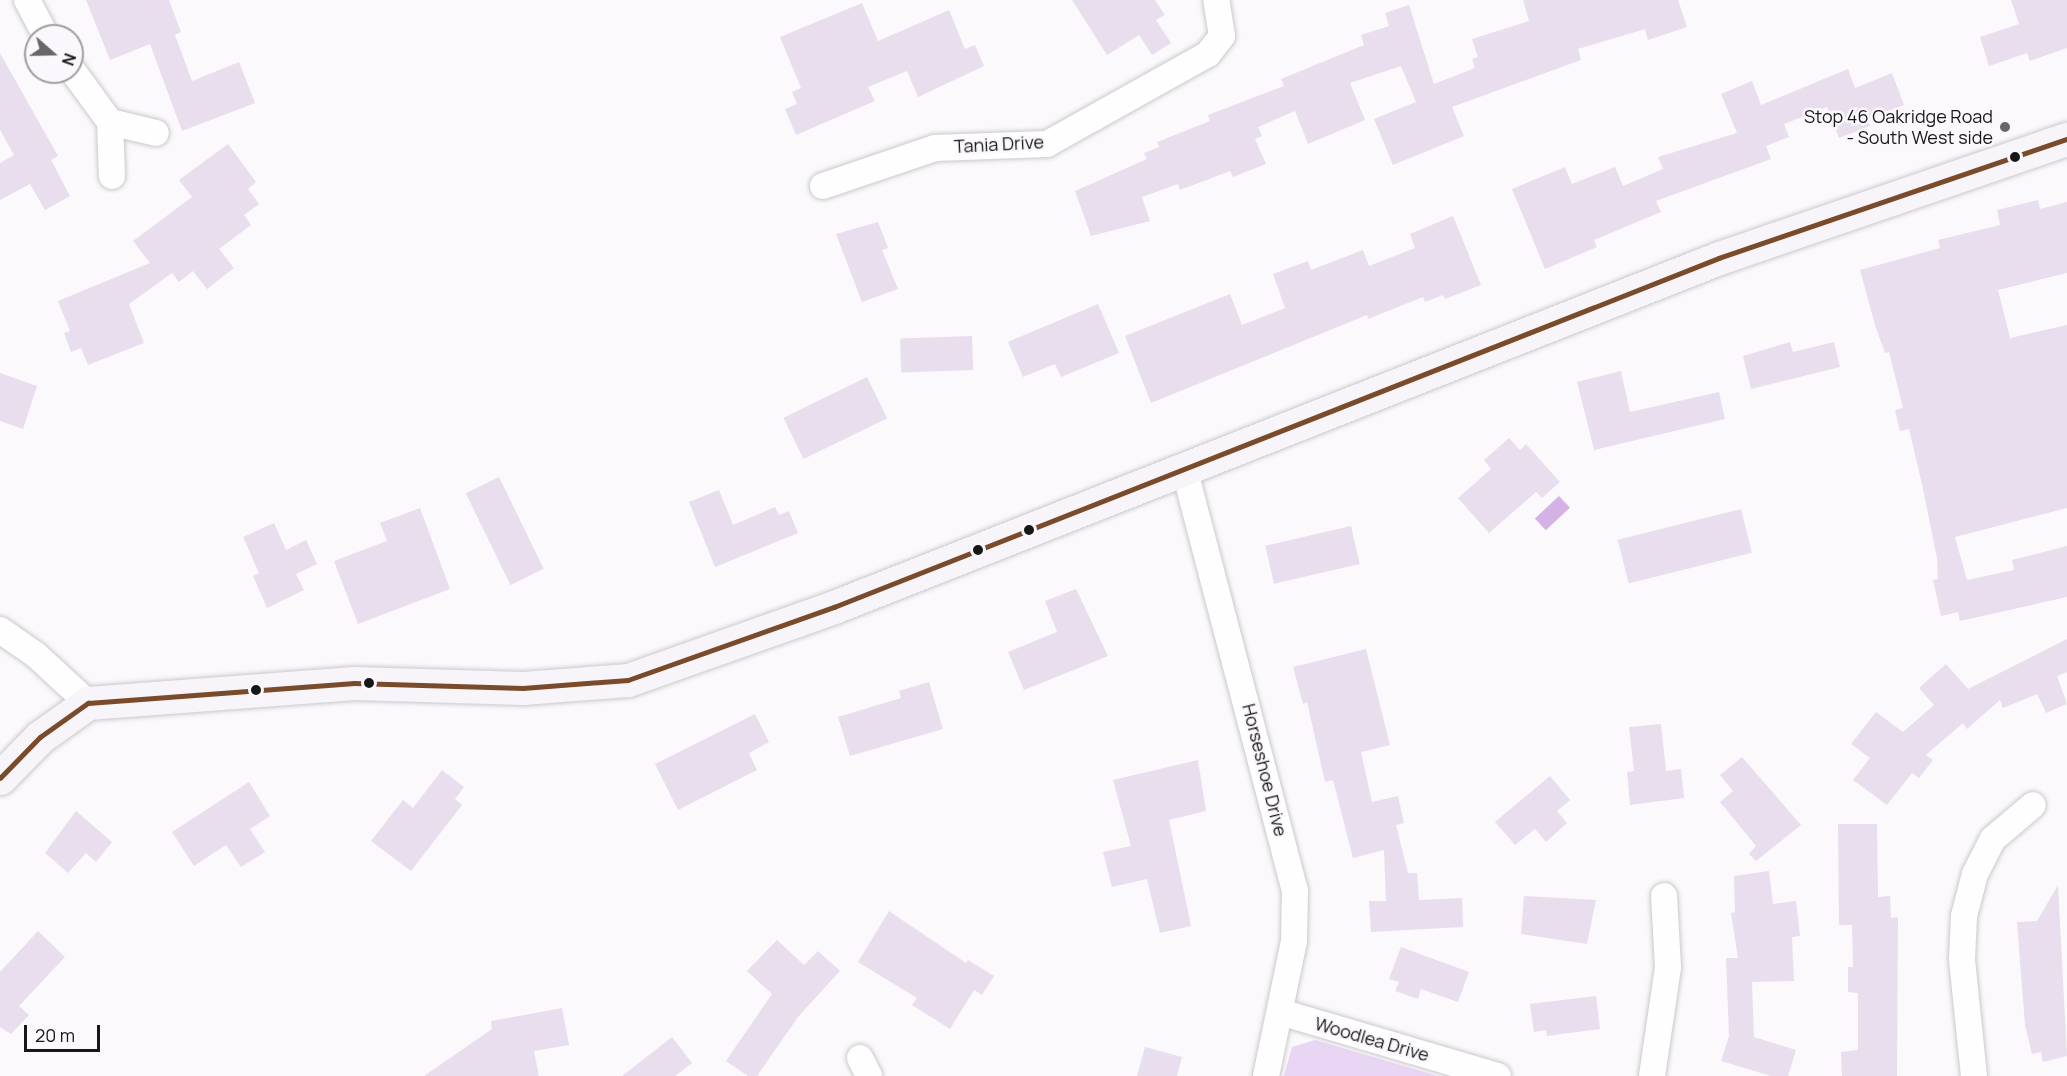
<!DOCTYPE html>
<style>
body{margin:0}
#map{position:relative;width:2067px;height:1076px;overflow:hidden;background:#fbf9fc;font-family:Manrope,sans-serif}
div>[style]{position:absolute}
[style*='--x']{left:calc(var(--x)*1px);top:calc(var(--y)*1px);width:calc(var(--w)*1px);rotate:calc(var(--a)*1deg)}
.green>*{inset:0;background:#e9d5f4}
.water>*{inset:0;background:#d4b2e5;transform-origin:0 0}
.building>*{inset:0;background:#e8deed;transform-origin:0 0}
.roads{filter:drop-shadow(0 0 2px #cbc9cc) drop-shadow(0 0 2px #cbc9cc)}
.street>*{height:26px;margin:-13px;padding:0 13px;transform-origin:13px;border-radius:13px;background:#fefeff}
.secondary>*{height:33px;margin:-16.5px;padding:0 16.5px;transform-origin:16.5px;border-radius:16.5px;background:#f7f5f9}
.bus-1>*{height:4.5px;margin:-2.25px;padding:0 2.25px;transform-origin:2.25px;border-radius:2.25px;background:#7a4b2a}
.dots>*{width:16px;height:16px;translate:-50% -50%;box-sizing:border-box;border:3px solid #fbf8fd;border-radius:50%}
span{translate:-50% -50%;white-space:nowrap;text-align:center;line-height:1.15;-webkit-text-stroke:5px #fbf8fd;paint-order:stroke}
.poi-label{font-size:18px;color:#181718}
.right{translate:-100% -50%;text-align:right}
.street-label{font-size:18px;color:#181718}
.north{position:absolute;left:24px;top:24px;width:60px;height:60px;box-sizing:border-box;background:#fbf8fd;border:2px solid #a09ea1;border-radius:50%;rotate:110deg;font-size:16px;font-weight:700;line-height:24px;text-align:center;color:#181718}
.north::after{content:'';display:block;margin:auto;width:21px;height:27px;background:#676668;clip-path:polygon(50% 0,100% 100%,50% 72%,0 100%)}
.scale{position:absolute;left:24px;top:1025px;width:76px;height:27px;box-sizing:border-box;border:3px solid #181718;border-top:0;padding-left:8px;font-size:18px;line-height:21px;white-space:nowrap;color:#181718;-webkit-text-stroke:4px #fbf8fd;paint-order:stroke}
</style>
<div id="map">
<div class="green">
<div style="clip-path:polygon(1315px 1040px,1438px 1076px,1284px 1076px,1292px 1047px)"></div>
</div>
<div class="water">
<div style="left:1559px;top:496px;width:16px;height:33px;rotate:47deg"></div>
</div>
<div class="building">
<div style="clip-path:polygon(86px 0,169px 0,181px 32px,175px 35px,192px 81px,239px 62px,255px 103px,182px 131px,150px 44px,110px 60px)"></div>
<div style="clip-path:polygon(1072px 0,1155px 0,1165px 15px,1156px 20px,1171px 43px,1152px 55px,1139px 35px,1107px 55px)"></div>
<div style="clip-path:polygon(1523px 0,1678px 0,1687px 27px,1648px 40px,1645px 29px,1578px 49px,1581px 60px,1452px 107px,1464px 136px,1393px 165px,1374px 119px,1416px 102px,1401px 66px,1350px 83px,1365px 120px,1308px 144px,1295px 111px,1258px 127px,1262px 136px,1255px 139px,1266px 164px,1233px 177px,1230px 171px,1180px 190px,1178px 184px,1142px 197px,1150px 221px,1091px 236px,1075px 191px,1147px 159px,1144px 153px,1159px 147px,1157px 142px,1210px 121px,1208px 115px,1284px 86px,1281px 79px,1364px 45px,1361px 35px,1389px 26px,1385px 13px,1409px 5px,1434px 84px,1475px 68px,1472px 59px,1478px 57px,1472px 39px,1529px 21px)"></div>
<div style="clip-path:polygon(2011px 0,2067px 0,2067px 48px,2030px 61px,2027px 53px,1989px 66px,1980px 37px,2019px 24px)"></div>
<div style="clip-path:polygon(862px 3px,878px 41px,949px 10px,965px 49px,975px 45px,984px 66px,918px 97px,907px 71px,868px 87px,875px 101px,796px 135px,785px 109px,797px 104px,792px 92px,801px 88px,780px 37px)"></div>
<div style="clip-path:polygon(0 53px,58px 156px,51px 160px,70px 196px,45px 210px,30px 184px,0 200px,0 163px,14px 155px,0 130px)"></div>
<div style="clip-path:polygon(1848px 69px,1855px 88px,1892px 73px,1904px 105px,1867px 119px,1870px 126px,1839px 138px,1827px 107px,1784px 124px,1789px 137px,1766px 146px,1771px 159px,1656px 201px,1661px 212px,1594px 240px,1597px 247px,1545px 269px,1512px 189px,1565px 167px,1572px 184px,1615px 167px,1623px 186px,1663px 169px,1658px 157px,1737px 133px,1721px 94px,1752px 81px,1761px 105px)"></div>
<div style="clip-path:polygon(228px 144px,256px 182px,248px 189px,259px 204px,244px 215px,251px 225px,219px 249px,234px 268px,207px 289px,193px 271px,179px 282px,172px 273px,129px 304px,144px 343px,88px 365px,81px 348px,71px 352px,64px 333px,70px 331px,58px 301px,150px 263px,133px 241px,192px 197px,179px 180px)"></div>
<div style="clip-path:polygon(2038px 200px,2040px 209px,2067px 202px,2067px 273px,1998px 290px,2010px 338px,2067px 325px,2067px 508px,1955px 537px,1967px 580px,2014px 570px,2012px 560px,2067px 546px,2067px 597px,1960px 621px,1958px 612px,1941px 616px,1933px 580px,1938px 579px,1937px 558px,1922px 484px,1909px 429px,1900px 431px,1895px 410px,1903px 408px,1889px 352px,1885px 353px,1875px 325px,1860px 270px,1940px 248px,1938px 240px,2000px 225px,1997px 210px)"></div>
<div style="clip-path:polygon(1453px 216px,1481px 285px,1445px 299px,1443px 295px,1425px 302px,1423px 297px,1368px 319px,1367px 315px,1151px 403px,1125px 336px,1230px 294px,1242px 325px,1285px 308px,1273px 274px,1308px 261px,1311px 270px,1363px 250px,1369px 266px,1415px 248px,1410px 234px)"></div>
<div style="clip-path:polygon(878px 222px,888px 248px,882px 250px,898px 289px,862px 302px,836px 234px)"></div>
<div style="clip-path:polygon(1098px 304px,1119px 353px,1061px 377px,1055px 364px,1023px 377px,1008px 342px)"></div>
<div style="left:972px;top:336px;width:34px;height:72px;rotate:88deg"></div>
<div style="clip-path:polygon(1790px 342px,1793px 352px,1834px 342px,1840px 367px,1751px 389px,1743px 356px)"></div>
<div style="clip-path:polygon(1621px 371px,1630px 412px,1719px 392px,1725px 419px,1594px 450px,1577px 382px)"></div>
<div style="clip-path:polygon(0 373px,37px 386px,23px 429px,0 421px)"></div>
<div style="left:867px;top:377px;width:46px;height:93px;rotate:64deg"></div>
<div style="clip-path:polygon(1509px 438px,1520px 450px,1526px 444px,1560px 482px,1542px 498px,1536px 492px,1489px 533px,1458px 498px,1491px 469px,1484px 460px)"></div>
<div style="left:499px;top:477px;width:102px;height:37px;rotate:64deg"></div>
<div style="clip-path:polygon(719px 490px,733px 525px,775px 507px,779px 515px,789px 511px,798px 533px,715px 567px,689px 502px)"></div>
<div style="clip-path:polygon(420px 508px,450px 589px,358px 624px,334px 561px,387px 541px,380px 523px)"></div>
<div style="left:1741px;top:509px;width:45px;height:127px;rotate:76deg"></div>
<div style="clip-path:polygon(274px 523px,286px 550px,306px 540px,317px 564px,296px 574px,304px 590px,267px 608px,253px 576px,259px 573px,243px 537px)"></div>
<div style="left:1351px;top:526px;width:39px;height:88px;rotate:77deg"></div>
<div style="clip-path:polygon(1076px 589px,1108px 656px,1024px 690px,1008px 652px,1057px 632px,1045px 601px)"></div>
<div style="clip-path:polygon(2067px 639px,2067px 672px,2057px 676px,2067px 704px,2046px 713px,2037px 694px,2003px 708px,2000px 700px,1967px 729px,1963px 723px,1926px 755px,1933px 760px,1919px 778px,1912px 773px,1887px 805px,1853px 780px,1870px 758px,1851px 744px,1876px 712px,1903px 732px,1934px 705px,1919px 688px,1946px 664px,1968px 689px)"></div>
<div style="clip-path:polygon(1366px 649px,1390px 745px,1361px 752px,1372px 802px,1398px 796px,1404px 823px,1396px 825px,1408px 873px,1417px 873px,1419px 900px,1462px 898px,1463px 927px,1371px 932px,1369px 901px,1386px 901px,1384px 850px,1353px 858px,1333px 780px,1325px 782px,1307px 702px,1303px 704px,1293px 667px)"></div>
<div style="clip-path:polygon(929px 682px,943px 729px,850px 756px,838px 717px,901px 698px,899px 691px)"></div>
<div style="clip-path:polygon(755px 714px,769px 742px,749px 753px,757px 770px,678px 810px,655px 764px)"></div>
<div style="clip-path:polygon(1661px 724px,1666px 771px,1681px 769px,1684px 798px,1630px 805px,1627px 772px,1634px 771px,1629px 727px)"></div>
<div style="clip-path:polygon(1742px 757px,1801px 825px,1756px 861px,1749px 854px,1756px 846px,1720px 802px,1733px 791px,1720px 775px)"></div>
<div style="clip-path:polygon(1198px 760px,1206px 811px,1169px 820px,1191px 926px,1160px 933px,1147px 879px,1112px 887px,1103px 852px,1131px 846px,1113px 780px)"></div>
<div style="clip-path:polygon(442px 770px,464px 787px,455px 799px,462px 805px,411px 871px,371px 841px,403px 800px,413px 808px)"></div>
<div style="clip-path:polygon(1550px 776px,1570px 800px,1557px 811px,1567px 823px,1546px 842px,1535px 829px,1515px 845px,1495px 822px)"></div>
<div style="clip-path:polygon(249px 782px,270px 816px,250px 829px,265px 852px,241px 867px,226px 845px,194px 866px,172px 832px)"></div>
<div style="clip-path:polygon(76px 811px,112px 842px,96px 862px,86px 853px,68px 873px,45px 853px)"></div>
<div style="clip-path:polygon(1838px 824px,1877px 824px,1878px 897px,1890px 896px,1891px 918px,1898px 917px,1897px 1076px,1842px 1076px,1841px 1052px,1858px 1050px,1858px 993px,1848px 992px,1848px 967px,1853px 967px,1852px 925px,1839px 925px)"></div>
<div style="clip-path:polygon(1769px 871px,1773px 904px,1796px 901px,1800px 936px,1792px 937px,1794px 981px,1752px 982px,1754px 1037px,1796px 1050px,1788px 1076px,1771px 1076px,1721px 1061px,1729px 1036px,1726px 958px,1738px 958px,1731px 913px,1735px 912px,1734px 876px)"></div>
<div style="clip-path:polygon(2058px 885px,2067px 1056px,2043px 1062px,2041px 1052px,2032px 1054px,2025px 1025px,2017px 922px,2037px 921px)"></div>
<div style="clip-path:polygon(1524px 896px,1596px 900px,1587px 944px,1521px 934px)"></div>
<div style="clip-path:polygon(889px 911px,966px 963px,968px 960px,994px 976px,982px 995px,974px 990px,950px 1029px,912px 1005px,917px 998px,858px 962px)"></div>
<div style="clip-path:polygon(38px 931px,65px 957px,19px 1006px,29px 1015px,11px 1034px,0 1027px,0 972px)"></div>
<div style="clip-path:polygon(777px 940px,804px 965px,818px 951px,840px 971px,798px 1017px,757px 1076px,748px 1076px,726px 1061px,772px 994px,747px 971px)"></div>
<div style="clip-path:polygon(1401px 947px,1469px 972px,1458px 1002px,1421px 989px,1418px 999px,1395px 991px,1399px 982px,1389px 979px)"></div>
<div style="clip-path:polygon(1596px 996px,1600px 1029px,1547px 1036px,1546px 1030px,1534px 1032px,1530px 1004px)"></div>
<div style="clip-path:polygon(562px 1008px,569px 1045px,534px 1051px,539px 1076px,424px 1076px,492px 1029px,491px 1021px)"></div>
<div style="clip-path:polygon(672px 1037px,692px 1063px,675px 1076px,622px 1076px)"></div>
<div style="clip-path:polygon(1145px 1047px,1182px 1057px,1177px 1076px,1137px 1076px)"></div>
</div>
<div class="roads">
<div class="street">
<div style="--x:27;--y:0;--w:41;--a:62.2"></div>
<div style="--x:72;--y:70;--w:64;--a:53.8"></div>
<div style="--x:112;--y:176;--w:54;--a:-92.1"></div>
<div style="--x:110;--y:122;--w:47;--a:13.4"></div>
<div style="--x:823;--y:186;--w:118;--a:-18.7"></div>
<div style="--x:935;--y:148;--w:112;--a:-2"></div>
<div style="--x:1047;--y:144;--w:184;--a:-29.2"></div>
<div style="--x:1208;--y:54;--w:23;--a:-52"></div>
<div style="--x:1222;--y:36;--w:36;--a:-99"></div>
<div style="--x:1184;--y:468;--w:436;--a:75.3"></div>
<div style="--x:1295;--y:890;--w:51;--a:91.1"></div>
<div style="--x:1294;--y:941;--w:138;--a:101.7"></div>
<div style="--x:0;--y:630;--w:44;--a:34.8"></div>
<div style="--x:36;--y:655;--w:71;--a:42.7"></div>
<div style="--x:1280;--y:1012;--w:227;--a:16.4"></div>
<div style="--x:860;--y:1058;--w:20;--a:63"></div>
<div style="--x:1652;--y:1076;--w:110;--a:-81.6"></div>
<div style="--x:1668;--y:967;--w:71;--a:-93.2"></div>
<div style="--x:1974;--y:1076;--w:117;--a:-95.9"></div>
<div style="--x:1962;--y:960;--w:44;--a:-87.4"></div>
<div style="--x:1964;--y:916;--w:43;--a:-75.3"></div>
<div style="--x:1975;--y:874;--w:39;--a:-63"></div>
<div style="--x:1993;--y:839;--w:52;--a:-40.4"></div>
</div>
<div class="secondary">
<div style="--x:0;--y:778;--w:57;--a:-45.7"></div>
<div style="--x:40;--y:737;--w:59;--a:-35.3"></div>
<div style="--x:88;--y:703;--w:267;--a:-4.3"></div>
<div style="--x:354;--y:683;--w:169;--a:1.7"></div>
<div style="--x:523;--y:688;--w:105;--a:-4.4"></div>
<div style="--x:628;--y:680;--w:219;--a:-19.5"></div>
<div style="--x:834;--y:607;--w:951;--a:-21.52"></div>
<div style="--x:1719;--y:258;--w:368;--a:-18.9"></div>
</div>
</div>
<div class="bus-1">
<div style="--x:0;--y:778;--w:57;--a:-45.7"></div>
<div style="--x:40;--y:737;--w:59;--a:-35.3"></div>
<div style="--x:88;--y:703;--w:267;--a:-4.3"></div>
<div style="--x:354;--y:683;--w:169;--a:1.7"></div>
<div style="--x:523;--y:688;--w:105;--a:-4.4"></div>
<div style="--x:628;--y:680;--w:219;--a:-19.5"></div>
<div style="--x:834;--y:607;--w:951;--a:-21.52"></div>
<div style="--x:1719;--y:258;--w:368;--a:-18.9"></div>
</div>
<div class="dots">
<div style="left:2005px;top:127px;background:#676668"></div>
<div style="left:2015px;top:157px;background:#181718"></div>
<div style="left:1029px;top:530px;background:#181718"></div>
<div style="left:978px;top:550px;background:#181718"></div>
<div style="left:369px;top:683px;background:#181718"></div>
<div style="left:256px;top:690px;background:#181718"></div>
</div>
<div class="poi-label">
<span class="right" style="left:1993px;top:127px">Stop 46 Oakridge Road<br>- South West side</span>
</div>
<div class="street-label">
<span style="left:999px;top:144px;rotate:-3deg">Tania Drive</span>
<span style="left:1265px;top:770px;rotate:76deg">Horseshoe Drive</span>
<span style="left:1372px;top:1039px;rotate:16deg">Woodlea Drive</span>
</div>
<div class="north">N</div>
<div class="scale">20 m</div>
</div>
